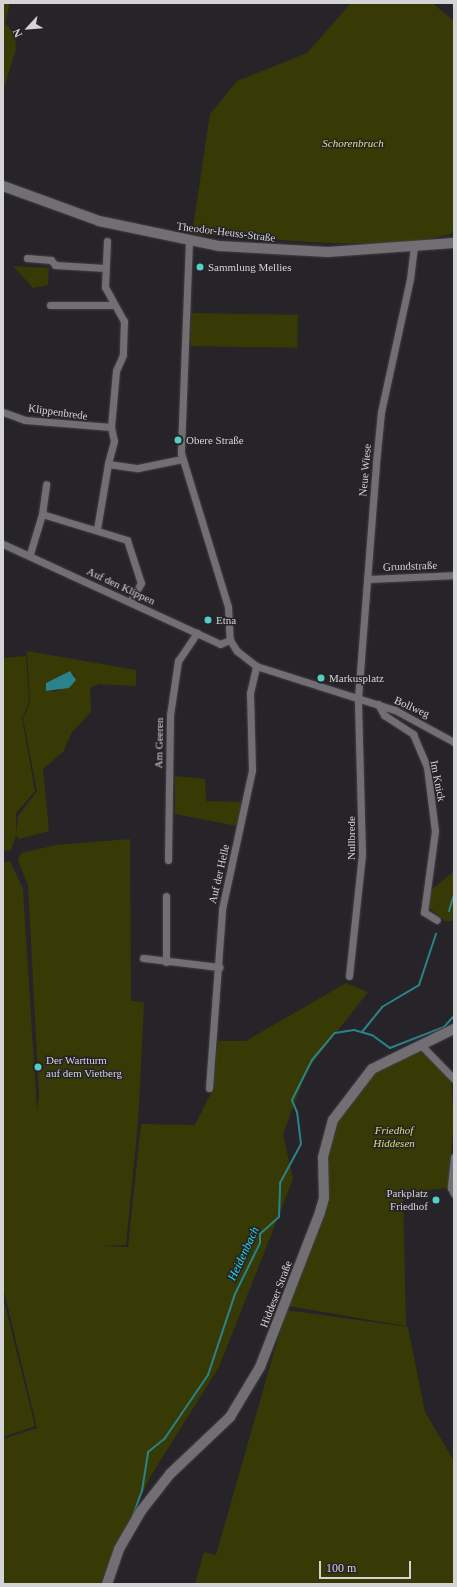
<!DOCTYPE html>
<meta charset="utf-8">
<style>
body{margin:0}
#map{position:relative;width:457px;height:1587px;overflow:hidden;background:#262428;font-family:Georgia,serif}
div>[style]{position:absolute}
[style*='--x']{left:calc(var(--x)*1px);top:calc(var(--y)*1px);width:calc(var(--w)*1px);rotate:calc(var(--a)*1deg)}
.green>*{inset:0;background:#373a05;transform-origin:0 0}
.water>*{inset:0;background:#2a838a}
.stream>*{height:2px;margin:-1px;padding:0 1px;transform-origin:1px;border-radius:1px;background:#2a838a}
.roads{filter:drop-shadow(0 0 1px #424044) drop-shadow(0 0 1px #424044)}
.minor>*{height:7px;margin:-3.5px;padding:0 3.5px;transform-origin:3.5px;border-radius:3.5px;background:#716f74}
.secondary>*{height:10px;margin:-5px;padding:0 5px;transform-origin:5px;border-radius:5px;background:#716f74}
.dots>*{width:11px;height:11px;translate:-50% -50%;box-sizing:border-box;border:2px solid #262428;border-radius:50%}
span{translate:-50% -50%;white-space:nowrap;text-align:center;line-height:1.15;-webkit-text-stroke:3px #262428;paint-order:stroke}
.park-label{font-size:11px;color:#d7e073;font-style:italic}
.street-label{font-size:11px;color:#d4d3d6}
.poi-label{font-size:11px;color:#d4d3d6}
.left{translate:0 -50%;text-align:left}
.right{translate:-100% -50%;text-align:right}
.water-label{font-size:12px;color:#20d9e5;font-style:italic}
.frame{position:absolute;inset:0;border:4px solid #d4d3d6;pointer-events:none}
.north{position:absolute;left:8px;top:8px;width:40px;height:40px;-webkit-text-stroke:3px #262428;paint-order:stroke;rotate:244deg;font-size:11px;font-weight:700;line-height:16px;text-align:center;color:#d4d3d6}
.north::after{content:'';display:block;margin:auto;width:14px;height:18px;background:#d4d3d6;clip-path:polygon(50% 0,100% 100%,50% 72%,0 100%)}
.scale{position:absolute;left:319px;top:1561px;width:92px;height:18px;box-sizing:border-box;border:2px solid #d4d3d6;border-top:0;padding-left:5px;font-size:12px;line-height:14px;white-space:nowrap;color:#d4d3d6;-webkit-text-stroke:3px #262428;paint-order:stroke}
</style>
<div id="map">
<div class="green">
<div style="clip-path:polygon(3px 3px,10px 3px,5px 23px,15px 35px,16px 49px,3px 91px)"></div>
<div style="clip-path:polygon(351px 3px,432px 3px,454px 21px,454px 229px,451px 234px,407px 244px,326px 243px,192px 234px,210px 114px,237px 81px,307px 53px)"></div>
<div style="clip-path:polygon(13px 266px,49px 268px,48px 285px,33px 288px)"></div>
<div style="left:191px;top:313px;width:107px;height:33px;rotate:1deg"></div>
<div style="clip-path:polygon(evenodd,27px 651px,136px 670px,136px 686px,99px 684px,90px 688px,91px 712px,72px 732px,63px 752px,43px 769px,49px 831px,19px 839px,16px 835px,11px 850px,3px 851px,3px 658px,26px 656px,29px 703px,22px 718px,35px 791px,16px 813px,16px 833px,18px 816px,37px 791px,23px 718px,30px 703px,27px 651px,70px 671px,75px 676px,58px 691px,46px 691px,46px 683px,70px 671px)"></div>
<div style="clip-path:polygon(175px 776px,205px 779px,206px 801px,242px 802px,237px 826px,175px 814px)"></div>
<div style="clip-path:polygon(130px 839px,131px 1001px,144px 1002px,138px 1123px,126px 1245px,99px 1246px,128px 1247px,141px 1124px,195px 1125px,213px 1089px,218px 1041px,246px 1041px,346px 983px,368px 992px,307px 1070px,283px 1134px,293px 1179px,219px 1367px,150px 1477px,100px 1584px,3px 1584px,3px 1439px,37px 1428px,3px 1287px,3px 863px,10px 861px,23px 889px,37px 1111px,39px 1095px,28px 885px,18px 861px,21px 853px,57px 845px)"></div>
<div style="clip-path:polygon(454px 863px,454px 913px,452px 921px,445px 921px,427px 906px,431px 890px,452px 873px)"></div>
<div style="clip-path:polygon(421px 1049px,451px 1078px,454px 1121px,448px 1188px,416px 1191px,403px 1196px,406px 1326px,288px 1306px,326px 1198px,326px 1156px,331px 1133px,364px 1079px,386px 1063px)"></div>
<div style="clip-path:polygon(3px 1297px,35px 1426px,3px 1437px)"></div>
<div style="clip-path:polygon(286px 1310px,408px 1327px,425px 1412px,454px 1461px,454px 1584px,195px 1584px,204px 1552px,216px 1555px)"></div>
</div>
<div class="water">
<div style="clip-path:polygon(70px 671px,76px 680px,69px 688px,46px 691px,46px 683px)"></div>
</div>
<div class="stream">
<div style="--x:449;--y:911;--w:17;--a:-73"></div>
<div style="--x:362;--y:1032;--w:32;--a:-51"></div>
<div style="--x:382;--y:1007;--w:43;--a:-30.7"></div>
<div style="--x:419;--y:985;--w:54;--a:-71.6"></div>
<div style="--x:132;--y:1518;--w:29;--a:-70"></div>
<div style="--x:142;--y:1491;--w:39;--a:-81"></div>
<div style="--x:148;--y:1452;--w:22;--a:-39"></div>
<div style="--x:165;--y:1438;--w:76;--a:-55.7"></div>
<div style="--x:208;--y:1375;--w:85;--a:-71.6"></div>
<div style="--x:235;--y:1294;--w:57;--a:-63.9"></div>
<div style="--x:260;--y:1243;--w:9;--a:-90"></div>
<div style="--x:260;--y:1234;--w:25;--a:-42"></div>
<div style="--x:279;--y:1217;--w:34;--a:-88"></div>
<div style="--x:280;--y:1183;--w:44;--a:-61.7"></div>
<div style="--x:301;--y:1144;--w:32;--a:-97"></div>
<div style="--x:297;--y:1112;--w:13;--a:-113"></div>
<div style="--x:292;--y:1100;--w:45;--a:-63.4"></div>
<div style="--x:312;--y:1060;--w:35;--a:-50"></div>
<div style="--x:335;--y:1033;--w:19;--a:-9"></div>
<div style="--x:354;--y:1030;--w:19;--a:16"></div>
<div style="--x:372;--y:1035;--w:22;--a:36"></div>
<div style="--x:390;--y:1048;--w:58;--a:-21.3"></div>
<div style="--x:444;--y:1027;--w:15;--a:-48"></div>
</div>
<div class="roads">
<div class="minor">
<div style="--x:107;--y:241;--w:46;--a:92.5"></div>
<div style="--x:105;--y:287;--w:39;--a:61"></div>
<div style="--x:124;--y:321;--w:34;--a:92"></div>
<div style="--x:123;--y:355;--w:17;--a:114"></div>
<div style="--x:116;--y:371;--w:56;--a:95.1"></div>
<div style="--x:111;--y:427;--w:14;--a:78"></div>
<div style="--x:114;--y:441;--w:24;--a:105"></div>
<div style="--x:108;--y:464;--w:30;--a:8"></div>
<div style="--x:138;--y:468;--w:45;--a:-11.6"></div>
<div style="--x:189;--y:241;--w:212;--a:92.2"></div>
<div style="--x:181;--y:453;--w:161;--a:73"></div>
<div style="--x:228;--y:607;--w:33;--a:87"></div>
<div style="--x:230;--y:640;--w:13;--a:58"></div>
<div style="--x:237;--y:651;--w:24;--a:38"></div>
<div style="--x:256;--y:666;--w:146;--a:17.6"></div>
<div style="--x:395;--y:710;--w:67;--a:28.5"></div>
<div style="--x:27;--y:258;--w:24;--a:5"></div>
<div style="--x:51;--y:260;--w:6;--a:51"></div>
<div style="--x:55;--y:265;--w:50;--a:3.4"></div>
<div style="--x:50;--y:305;--w:64;--a:0"></div>
<div style="--x:3;--y:412;--w:23;--a:20"></div>
<div style="--x:25;--y:420;--w:86;--a:4.7"></div>
<div style="--x:42;--y:514;--w:30;--a:-82"></div>
<div style="--x:97;--y:529;--w:66;--a:-80.4"></div>
<div style="--x:3;--y:544;--w:239;--a:24.7"></div>
<div style="--x:220;--y:644;--w:11;--a:-22"></div>
<div style="--x:30;--y:554;--w:42;--a:-73.3"></div>
<div style="--x:42;--y:514;--w:89;--a:17"></div>
<div style="--x:127;--y:540;--w:45;--a:72"></div>
<div style="--x:141;--y:583;--w:22;--a:120"></div>
<div style="--x:367;--y:579;--w:87;--a:-2.6"></div>
<div style="--x:378;--y:704;--w:13;--a:61"></div>
<div style="--x:384;--y:715;--w:35;--a:33"></div>
<div style="--x:413;--y:734;--w:36;--a:67"></div>
<div style="--x:427;--y:767;--w:64;--a:82.9"></div>
<div style="--x:435;--y:831;--w:82;--a:97.7"></div>
<div style="--x:424;--y:912;--w:15;--a:32"></div>
<div style="--x:168;--y:860;--w:145;--a:-89.2"></div>
<div style="--x:170;--y:715;--w:55;--a:-81.6"></div>
<div style="--x:178;--y:661;--w:34;--a:-56"></div>
<div style="--x:166;--y:896;--w:66;--a:90"></div>
<div style="--x:143;--y:958;--w:77;--a:6.8"></div>
<div style="--x:349;--y:976;--w:122;--a:-83.9"></div>
<div style="--x:362;--y:855;--w:157;--a:-91.5"></div>
<div style="--x:358;--y:698;--w:236;--a:-85.6"></div>
<div style="--x:376;--y:463;--w:51;--a:-84.4"></div>
<div style="--x:381;--y:412;--w:136;--a:-77.7"></div>
<div style="--x:410;--y:279;--w:32;--a:-83"></div>
<div style="--x:421;--y:1045;--w:47;--a:45.9"></div>
<div style="--x:209;--y:1088;--w:179;--a:-85.8"></div>
<div style="--x:222;--y:909;--w:142;--a:-77.8"></div>
<div style="--x:252;--y:770;--w:77;--a:-91.5"></div>
<div style="--x:250;--y:693;--w:28;--a:-77"></div>
<div style="--x:454;--y:1157;--w:31;--a:96"></div>
<div style="--x:451;--y:1188;--w:7;--a:63"></div>
</div>
<div class="secondary">
<div style="--x:3;--y:186;--w:102;--a:20"></div>
<div style="--x:99;--y:221;--w:123;--a:11.8"></div>
<div style="--x:219;--y:246;--w:109;--a:3.2"></div>
<div style="--x:328;--y:252;--w:126;--a:-4.1"></div>
<div style="--x:107;--y:1584;--w:37;--a:-71"></div>
<div style="--x:119;--y:1549;--w:44;--a:-59.9"></div>
<div style="--x:141;--y:1511;--w:47;--a:-51.9"></div>
<div style="--x:170;--y:1474;--w:83;--a:-43.5"></div>
<div style="--x:230;--y:1417;--w:58;--a:-59"></div>
<div style="--x:260;--y:1367;--w:166;--a:-68.8"></div>
<div style="--x:320;--y:1212;--w:15;--a:-74"></div>
<div style="--x:324;--y:1198;--w:41;--a:-91.4"></div>
<div style="--x:323;--y:1157;--w:38;--a:-75"></div>
<div style="--x:333;--y:1120;--w:64;--a:-52.6"></div>
<div style="--x:372;--y:1069;--w:91;--a:-26"></div>
</div>
</div>
<div class="dots">
<div style="left:200px;top:267px;background:#55cec5"></div>
<div style="left:178px;top:440px;background:#55cec5"></div>
<div style="left:208px;top:620px;background:#55cec5"></div>
<div style="left:321px;top:678px;background:#55cec5"></div>
<div style="left:38px;top:1067px;background:#55cec5"></div>
<div style="left:436px;top:1200px;background:#55cec5"></div>
</div>
<div class="park-label">
<span style="left:353px;top:143px">Schorenbruch</span>
<span style="left:394px;top:1137px">Friedhof<br>Hiddesen</span>
</div>
<div class="street-label">
<span style="left:226px;top:232px;rotate:7deg">Theodor-Heuss-Straße</span>
<span style="left:58px;top:412px;rotate:8deg">Klippenbrede</span>
<span style="left:365px;top:470px;rotate:-85deg">Neue Wiese</span>
<span style="left:410px;top:566px;rotate:-2deg">Grundstraße</span>
<span style="left:121px;top:586px;rotate:25deg">Auf den Klippen</span>
<span style="left:412px;top:707px;rotate:24deg">Bollweg</span>
<span style="left:159px;top:743px;rotate:-89deg">Am Geeren</span>
<span style="left:438px;top:781px;rotate:79deg">Im Knick</span>
<span style="left:351px;top:838px;rotate:-90deg">Nullbrede</span>
<span style="left:219px;top:874px;rotate:-77deg">Auf der Helle</span>
<span style="left:276px;top:1294px;rotate:-69deg">Hiddeser Straße</span>
</div>
<div class="poi-label">
<span class="left" style="left:208px;top:267px">Sammlung Mellies</span>
<span class="left" style="left:186px;top:440px">Obere Straße</span>
<span class="left" style="left:216px;top:620px">Etna</span>
<span class="left" style="left:329px;top:678px">Markusplatz</span>
<span class="left" style="left:46px;top:1067px">Der Wartturm<br>auf dem Vietberg</span>
<span class="right" style="left:428px;top:1200px">Parkplatz<br>Friedhof</span>
</div>
<div class="water-label">
<span style="left:244px;top:1254px;rotate:-65deg">Heidenbach</span>
</div>
<div class="frame"></div>
<div class="north">N</div>
<div class="scale">100 m</div>
</div>
